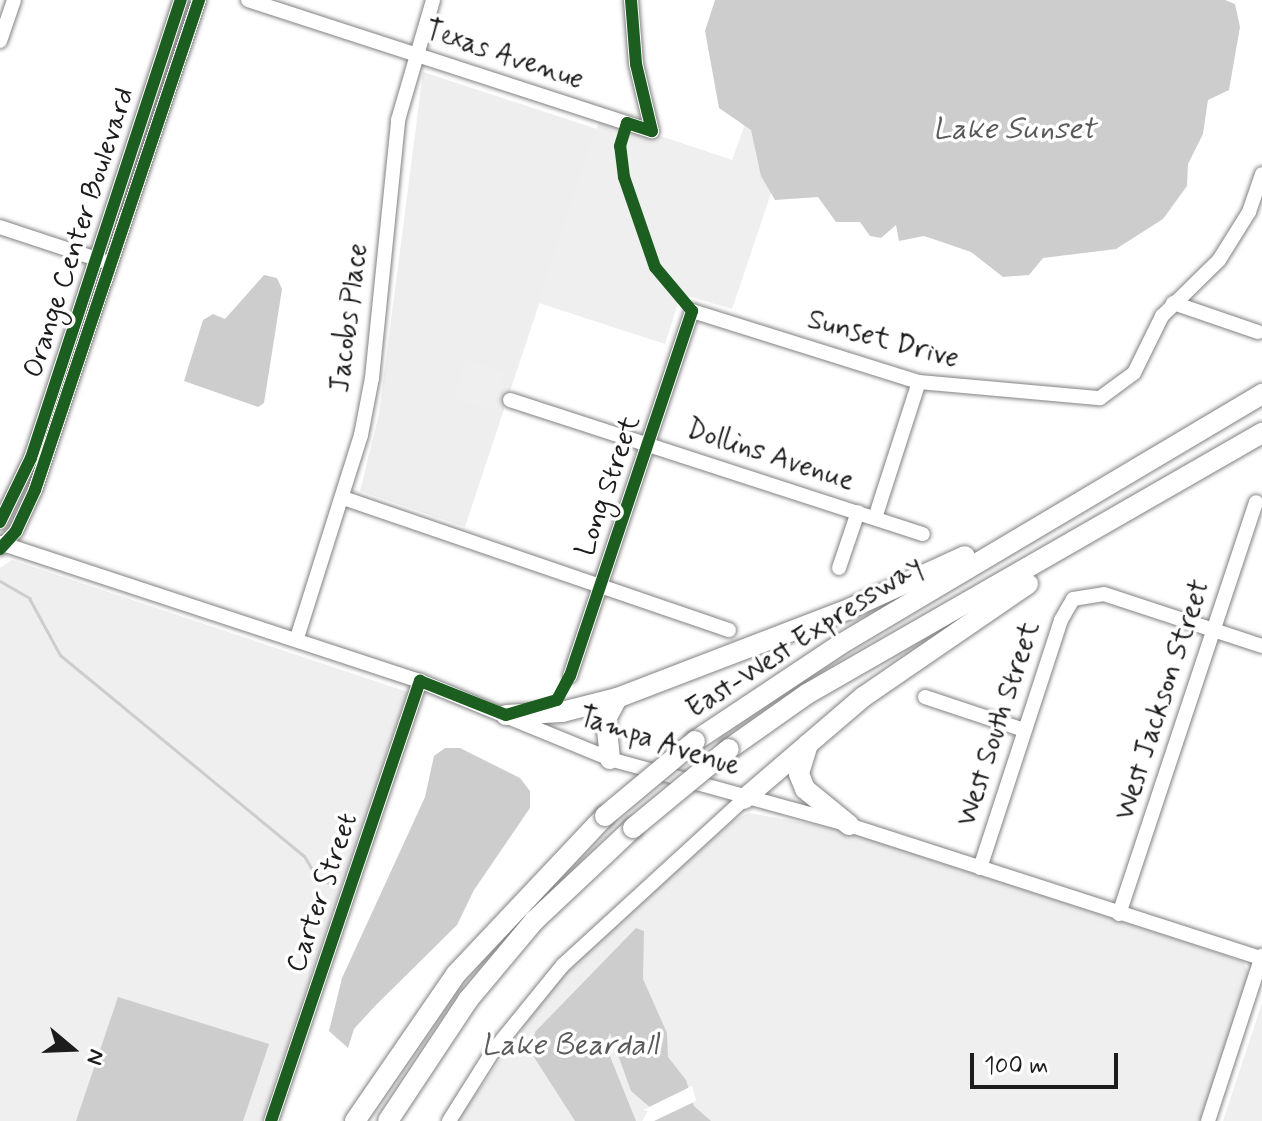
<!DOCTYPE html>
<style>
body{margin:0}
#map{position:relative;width:1262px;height:1121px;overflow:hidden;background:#fff;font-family:Mynerve,sans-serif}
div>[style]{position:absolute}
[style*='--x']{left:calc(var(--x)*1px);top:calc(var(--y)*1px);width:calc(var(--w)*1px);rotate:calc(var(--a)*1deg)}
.built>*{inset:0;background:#eee}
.green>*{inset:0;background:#efefef;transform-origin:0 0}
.water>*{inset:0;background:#cdcdcd}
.pier>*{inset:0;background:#fff}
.stream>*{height:3px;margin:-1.5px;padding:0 1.5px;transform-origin:1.5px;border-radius:1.5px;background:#cdcdcd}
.roads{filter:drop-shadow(0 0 2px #828282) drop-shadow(0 0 2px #828282)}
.minor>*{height:14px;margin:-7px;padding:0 7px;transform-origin:7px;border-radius:7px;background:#fff}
.highway>*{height:20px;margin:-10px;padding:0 10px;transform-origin:10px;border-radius:10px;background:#fff}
.bridges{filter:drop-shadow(0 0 2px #828282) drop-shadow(0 0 2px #828282)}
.highway-bridge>*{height:20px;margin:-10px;padding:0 10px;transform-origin:10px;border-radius:10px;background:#fff}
.cycleway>*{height:12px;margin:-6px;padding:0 6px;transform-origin:6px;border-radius:6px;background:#1b5e20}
span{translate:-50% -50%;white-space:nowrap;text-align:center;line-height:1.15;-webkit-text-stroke:7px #fff;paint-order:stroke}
.street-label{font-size:28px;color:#1c1c1c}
.water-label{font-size:30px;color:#5a5a5a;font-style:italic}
.north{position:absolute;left:32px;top:1009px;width:80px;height:80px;-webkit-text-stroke:6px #fff;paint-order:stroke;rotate:109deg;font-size:22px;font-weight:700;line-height:32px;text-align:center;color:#1c1c1c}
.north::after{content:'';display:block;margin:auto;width:28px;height:36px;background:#1c1c1c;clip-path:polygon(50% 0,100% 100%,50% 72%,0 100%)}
.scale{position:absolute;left:970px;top:1053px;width:148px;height:36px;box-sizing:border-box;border:4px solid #1c1c1c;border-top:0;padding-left:10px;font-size:24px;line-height:28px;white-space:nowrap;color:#1c1c1c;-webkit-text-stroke:6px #fff;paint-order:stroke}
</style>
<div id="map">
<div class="built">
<div style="clip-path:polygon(423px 72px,597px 129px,465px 527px,360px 491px,379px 414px)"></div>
</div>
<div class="green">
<div style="clip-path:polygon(757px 91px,787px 146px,732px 309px,681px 294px,665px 344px,539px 303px,601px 116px,732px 160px)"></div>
<div style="left:466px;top:360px;width:41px;height:40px;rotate:18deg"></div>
<div style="clip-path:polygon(12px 560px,408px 692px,261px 1121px,0 1121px,0 568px)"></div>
<div style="clip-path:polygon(749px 813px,838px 829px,1243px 961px,1249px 975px,1203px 1121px,457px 1121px,554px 984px,646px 895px,734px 820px)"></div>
<div style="clip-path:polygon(1262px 1003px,1262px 1121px,1223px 1121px)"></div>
</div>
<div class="water">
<div style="clip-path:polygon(715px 0,1225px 0,1235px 4px,1240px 27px,1229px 90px,1208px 100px,1203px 134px,1188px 164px,1187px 186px,1163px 219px,1116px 249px,1043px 258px,1029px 275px,1003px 277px,971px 252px,936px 240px,924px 236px,899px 241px,896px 225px,881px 238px,870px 236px,860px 222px,836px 222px,818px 197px,775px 200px,761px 176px,751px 130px,719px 108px,705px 31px)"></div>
<div style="clip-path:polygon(264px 275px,277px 278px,282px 289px,264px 403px,258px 407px,184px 381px,203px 320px,213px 314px,225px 319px)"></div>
<div style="clip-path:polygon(445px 748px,460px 748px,520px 778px,530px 791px,530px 808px,474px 890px,457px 925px,376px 1005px,354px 1029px,348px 1048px,329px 1031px,342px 978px,425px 797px,434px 756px)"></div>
<div style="clip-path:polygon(636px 928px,644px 931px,643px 979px,667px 1033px,668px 1057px,686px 1080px,694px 1106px,711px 1121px,646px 1121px,652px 1109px,631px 1091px,610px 1033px,605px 1044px,636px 1121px,575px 1121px,532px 1054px,535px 1032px)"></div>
<div style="clip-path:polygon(118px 997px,269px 1044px,243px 1121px,76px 1121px)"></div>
</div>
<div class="pier">
<div style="clip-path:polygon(692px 1086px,696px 1101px,654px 1121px,642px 1121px,648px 1111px,643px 1110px)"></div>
</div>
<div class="stream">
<div style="--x:0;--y:581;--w:34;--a:30"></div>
<div style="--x:29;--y:598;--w:65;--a:61.5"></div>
<div style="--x:60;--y:655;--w:316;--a:39.5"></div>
<div style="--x:304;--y:856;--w:23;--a:59"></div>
<div style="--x:316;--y:876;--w:19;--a:28"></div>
</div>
<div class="roads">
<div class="minor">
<div style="--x:248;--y:0;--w:425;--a:18"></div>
<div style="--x:631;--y:0;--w:64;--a:85.5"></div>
<div style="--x:636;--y:64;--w:69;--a:76.6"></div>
<div style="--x:0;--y:41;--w:43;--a:-71.1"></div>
<div style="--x:0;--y:227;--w:108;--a:18.3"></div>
<div style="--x:1173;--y:303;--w:90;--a:18.8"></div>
<div style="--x:510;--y:400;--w:434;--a:18"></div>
<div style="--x:343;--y:498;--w:408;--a:18.9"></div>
<div style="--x:875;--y:518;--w:143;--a:-72.1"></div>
<div style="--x:0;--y:522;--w:71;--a:-64.2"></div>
<div style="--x:31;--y:458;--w:482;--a:-71.9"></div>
<div style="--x:0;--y:543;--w:442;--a:18.2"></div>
<div style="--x:420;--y:681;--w:205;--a:22.3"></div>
<div style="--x:610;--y:759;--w:248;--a:15.4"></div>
<div style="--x:849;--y:825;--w:434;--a:17.9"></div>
<div style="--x:0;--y:548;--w:23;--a:-47"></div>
<div style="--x:16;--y:531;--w:45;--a:-65.1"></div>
<div style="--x:35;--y:490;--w:517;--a:-71.49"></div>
<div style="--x:839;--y:568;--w:59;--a:-71.3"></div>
<div style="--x:297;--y:638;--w:213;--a:-72.5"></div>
<div style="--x:361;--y:435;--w:58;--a:-79.1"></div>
<div style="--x:372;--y:378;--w:259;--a:-84.2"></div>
<div style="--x:398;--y:120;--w:125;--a:-73.7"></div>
<div style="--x:570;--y:676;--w:385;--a:-71.5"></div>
<div style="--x:692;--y:311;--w:238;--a:17.4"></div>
<div style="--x:919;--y:382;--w:182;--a:5.1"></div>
<div style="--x:1100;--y:398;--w:42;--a:-36.3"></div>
<div style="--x:1134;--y:373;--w:64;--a:-63.8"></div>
<div style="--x:1162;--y:316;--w:80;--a:-44.5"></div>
<div style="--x:1219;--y:260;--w:57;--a:-58"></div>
<div style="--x:1249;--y:212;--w:40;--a:-71.1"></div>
<div style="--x:925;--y:697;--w:104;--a:18.4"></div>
<div style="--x:980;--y:868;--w:261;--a:-71.9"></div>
<div style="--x:1061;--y:620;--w:24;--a:-60"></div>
<div style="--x:1073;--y:599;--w:31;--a:-9"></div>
<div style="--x:1104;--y:594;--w:166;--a:18.2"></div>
<div style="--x:1119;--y:914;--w:434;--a:-71.6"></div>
<div style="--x:271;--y:1121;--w:465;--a:-71.3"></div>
<div style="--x:449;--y:1121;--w:83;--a:-57.8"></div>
<div style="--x:493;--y:1051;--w:111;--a:-50.9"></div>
<div style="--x:563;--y:965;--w:246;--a:-42.5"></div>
<div style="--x:1208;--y:1121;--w:174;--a:-71.9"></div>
</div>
<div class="highway">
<div style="--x:506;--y:715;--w:56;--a:-3.1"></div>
<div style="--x:562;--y:712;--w:57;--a:-14.3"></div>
<div style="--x:617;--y:698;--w:251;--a:-21"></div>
<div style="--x:851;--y:608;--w:125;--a:-24.5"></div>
<div style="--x:695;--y:741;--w:175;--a:-33.6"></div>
<div style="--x:841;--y:644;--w:490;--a:-30.7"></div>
<div style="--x:808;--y:744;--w:31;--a:107"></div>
<div style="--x:799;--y:774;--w:16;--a:68"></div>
<div style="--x:805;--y:789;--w:57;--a:39.3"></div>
<div style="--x:729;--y:749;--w:95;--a:-35.2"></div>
<div style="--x:807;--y:694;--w:525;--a:-29.84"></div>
<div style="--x:610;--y:759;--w:40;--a:-95.7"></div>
<div style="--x:606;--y:719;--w:24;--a:-62"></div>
<div style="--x:744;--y:799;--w:157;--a:-40.6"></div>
<div style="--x:863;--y:697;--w:200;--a:-34.4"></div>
<div style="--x:355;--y:1121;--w:178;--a:-55.5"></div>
<div style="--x:456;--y:974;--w:217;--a:-46.7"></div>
<div style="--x:388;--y:1121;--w:145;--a:-56.5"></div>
<div style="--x:468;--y:1000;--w:104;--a:-50.1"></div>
<div style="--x:535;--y:920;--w:134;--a:-43.2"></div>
</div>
</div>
<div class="bridges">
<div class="highway-bridge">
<div style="--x:605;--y:816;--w:117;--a:-39.8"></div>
<div style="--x:633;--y:828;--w:124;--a:-39.5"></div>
</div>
</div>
<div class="cycleway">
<div style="--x:631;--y:0;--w:64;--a:85.5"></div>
<div style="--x:636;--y:64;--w:69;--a:76.6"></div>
<div style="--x:0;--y:522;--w:71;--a:-64.2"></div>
<div style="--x:31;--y:458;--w:482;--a:-71.9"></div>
<div style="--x:0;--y:549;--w:24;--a:-48"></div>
<div style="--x:16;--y:531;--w:45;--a:-65.1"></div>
<div style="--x:35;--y:490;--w:517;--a:-71.49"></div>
<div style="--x:271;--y:1121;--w:465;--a:-71.3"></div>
<div style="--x:420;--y:681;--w:92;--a:21.6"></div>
<div style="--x:506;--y:715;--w:53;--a:-16.4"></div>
<div style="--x:557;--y:700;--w:27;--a:-62"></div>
<div style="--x:570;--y:676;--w:385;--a:-71.5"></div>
<div style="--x:692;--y:311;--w:57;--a:-130.1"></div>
<div style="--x:655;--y:267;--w:95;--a:-109"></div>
<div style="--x:624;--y:177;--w:31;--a:-97"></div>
<div style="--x:620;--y:146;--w:24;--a:-73"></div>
<div style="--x:627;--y:123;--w:26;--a:18"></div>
</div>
<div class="street-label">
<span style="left:504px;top:56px;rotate:18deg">Texas Avenue</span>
<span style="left:80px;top:233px;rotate:-72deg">Orange Center Boulevard</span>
<span style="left:350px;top:318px;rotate:-83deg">Jacobs Place</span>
<span style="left:883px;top:340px;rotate:15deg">Sunset Drive</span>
<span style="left:770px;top:456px;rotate:18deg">Dollins Avenue</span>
<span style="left:609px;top:486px;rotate:-71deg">Long Street</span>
<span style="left:805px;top:638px;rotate:-33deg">East-West Expressway</span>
<span style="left:1163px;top:700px;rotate:-72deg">West Jackson Street</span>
<span style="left:999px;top:724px;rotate:-72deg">West South Street</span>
<span style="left:659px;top:743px;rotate:18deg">Tampa Avenue</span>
<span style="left:323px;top:893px;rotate:-71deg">Carter Street</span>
</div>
<div class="water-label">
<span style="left:1014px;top:130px">Lake Sunset</span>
<span style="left:570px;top:1046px">Lake Beardall</span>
</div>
<div class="north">N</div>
<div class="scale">100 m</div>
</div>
